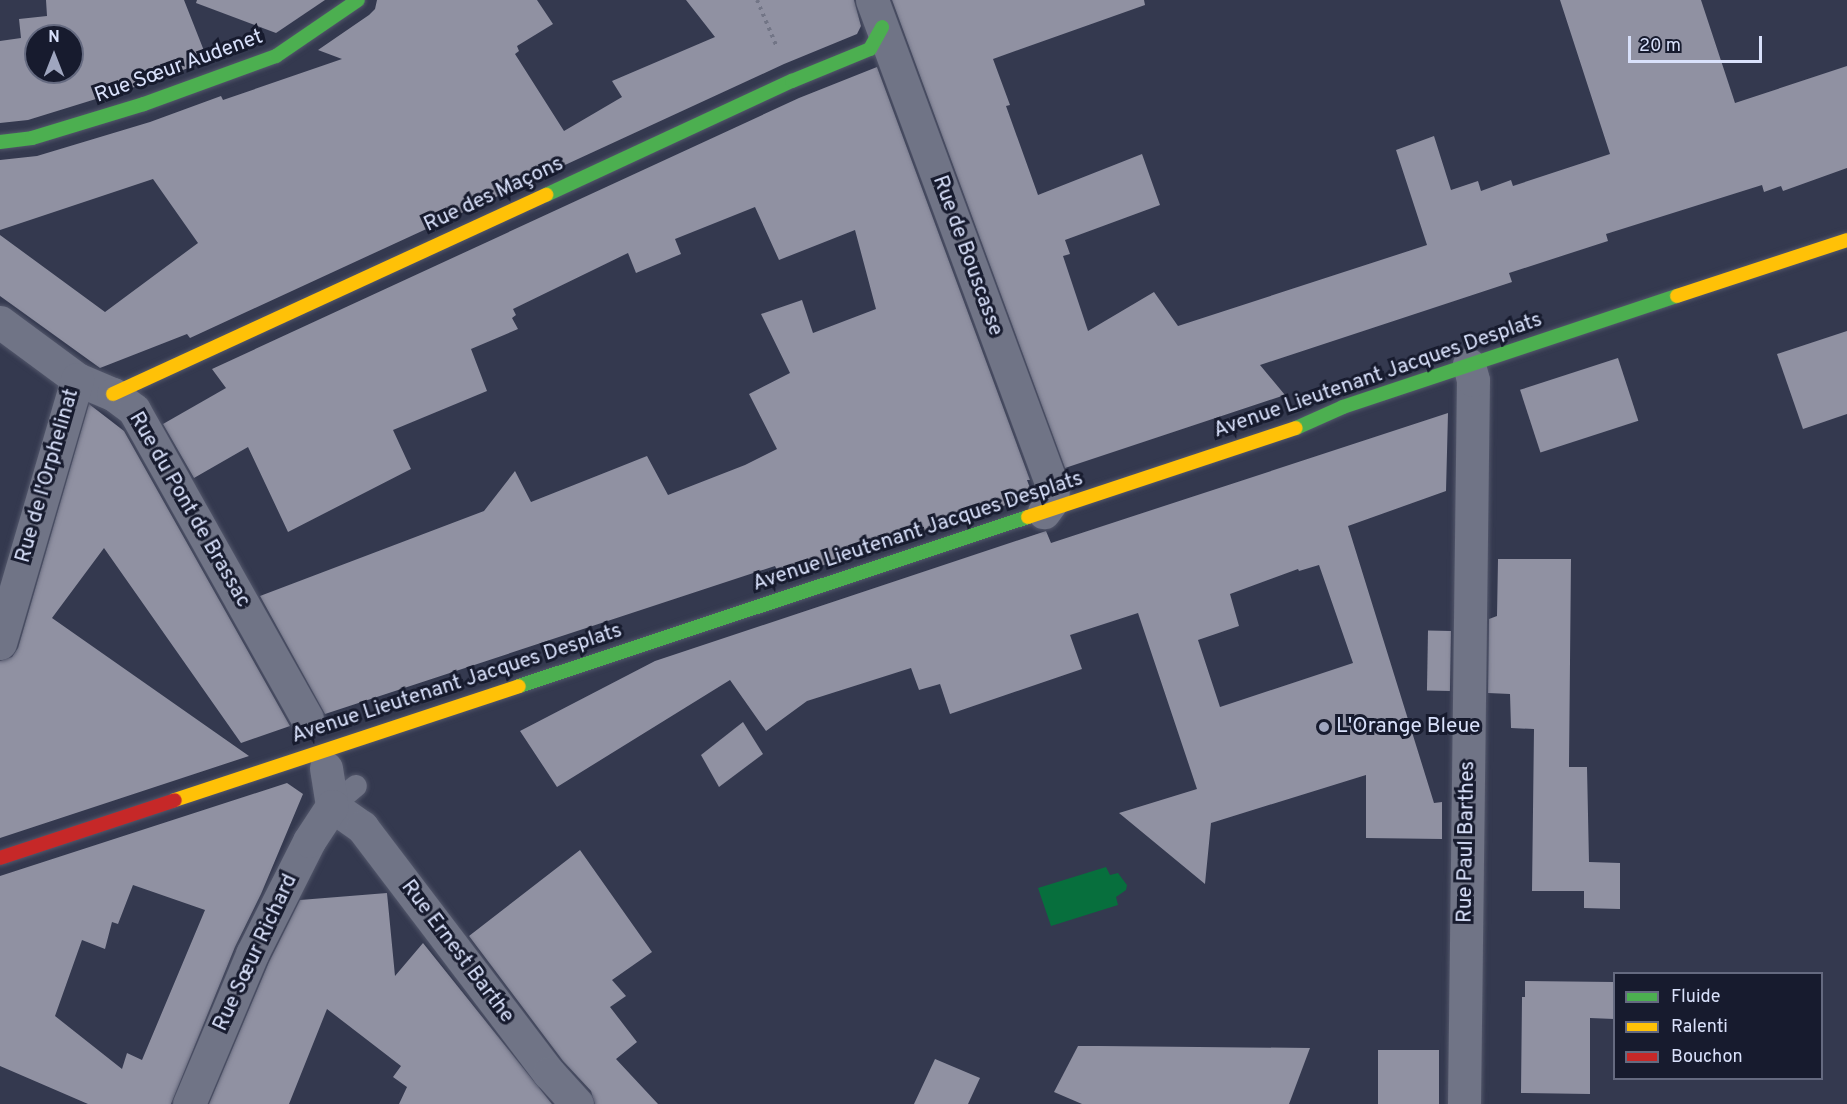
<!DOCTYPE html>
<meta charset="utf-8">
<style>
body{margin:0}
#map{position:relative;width:1847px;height:1104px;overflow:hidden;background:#34394f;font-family:Overpass,sans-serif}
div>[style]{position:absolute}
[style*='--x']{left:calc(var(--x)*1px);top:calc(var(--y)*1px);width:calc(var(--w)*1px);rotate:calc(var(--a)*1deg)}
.water>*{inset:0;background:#076f3d}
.building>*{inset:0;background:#9091a2;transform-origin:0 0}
.path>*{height:4px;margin-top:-2px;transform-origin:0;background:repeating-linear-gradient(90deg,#727586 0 3px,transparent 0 7.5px)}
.roads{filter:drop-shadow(0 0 2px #53576b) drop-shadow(0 0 2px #53576b)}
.lane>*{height:22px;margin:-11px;padding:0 11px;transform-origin:11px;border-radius:11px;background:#707486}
.street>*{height:33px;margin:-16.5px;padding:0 16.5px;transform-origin:16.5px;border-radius:16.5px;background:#707486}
.fast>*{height:14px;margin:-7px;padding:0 7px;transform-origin:7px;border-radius:7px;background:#4caf50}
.slow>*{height:14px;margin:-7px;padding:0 7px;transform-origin:7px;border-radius:7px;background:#ffc107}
.jam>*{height:14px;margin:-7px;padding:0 7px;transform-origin:7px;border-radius:7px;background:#c62828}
.dots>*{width:16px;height:16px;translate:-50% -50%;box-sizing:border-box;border:3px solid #171b2e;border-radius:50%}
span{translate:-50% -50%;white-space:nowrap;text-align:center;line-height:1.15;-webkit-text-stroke:6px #171b2e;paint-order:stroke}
.street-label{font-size:21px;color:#d9e1fb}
.poi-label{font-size:21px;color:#d9e1fb}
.left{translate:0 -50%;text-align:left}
.legend{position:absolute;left:1613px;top:972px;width:210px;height:108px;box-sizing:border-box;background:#171b2e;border:2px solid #656a80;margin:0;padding:8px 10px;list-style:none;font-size:18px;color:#d9e1fb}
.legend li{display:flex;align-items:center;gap:12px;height:30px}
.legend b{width:30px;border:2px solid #656a80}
.north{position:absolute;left:24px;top:24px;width:60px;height:60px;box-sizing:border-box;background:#171b2e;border:2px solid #656a80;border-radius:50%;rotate:0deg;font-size:16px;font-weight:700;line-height:24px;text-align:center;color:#d9e1fb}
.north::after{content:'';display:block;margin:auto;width:21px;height:27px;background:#9fa6bf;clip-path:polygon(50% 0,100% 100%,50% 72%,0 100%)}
.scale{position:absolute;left:1628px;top:36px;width:134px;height:27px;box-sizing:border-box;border:3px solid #d9e1fb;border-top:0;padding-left:8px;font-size:18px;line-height:21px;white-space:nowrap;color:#d9e1fb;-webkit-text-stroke:4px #171b2e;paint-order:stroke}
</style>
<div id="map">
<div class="water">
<div style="clip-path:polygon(1106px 867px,1110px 875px,1118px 873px,1127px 885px,1126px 890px,1116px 897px,1118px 905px,1051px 926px,1038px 888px)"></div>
</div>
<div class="building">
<div style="clip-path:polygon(evenodd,46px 0,184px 0,208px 61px,138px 86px,28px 120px,0 123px,0 41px,21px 38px,19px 19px,47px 16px,46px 0,36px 36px,72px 36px,72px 72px,36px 72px,36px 36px)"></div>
<div style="clip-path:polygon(197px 0,325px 0,276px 33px,196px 3px)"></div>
<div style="clip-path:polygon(377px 0,537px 0,553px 24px,517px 46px,519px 51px,515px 54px,564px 131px,622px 97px,612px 81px,715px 37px,686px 0,854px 0,861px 26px,857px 34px,784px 64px,190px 338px,187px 334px,100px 368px,0 296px,0 235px,105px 312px,198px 243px,153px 179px,0 230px,0 160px,37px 156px,150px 122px,221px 96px,223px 100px,342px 59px,318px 50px,369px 15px,375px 9px)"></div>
<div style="clip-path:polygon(892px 0,1144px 0,1145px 5px,993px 59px,1010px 105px,1006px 106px,1038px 195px,1142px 154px,1160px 205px,1065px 240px,1070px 254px,1063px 256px,1088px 331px,1154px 292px,1178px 326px,1427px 245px,1396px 150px,1434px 136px,1451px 190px,1478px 181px,1481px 191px,1511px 180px,1513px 186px,1610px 154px,1560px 0,1701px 0,1735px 103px,1847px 66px,1847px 168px,1783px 191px,1781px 186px,1764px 192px,1762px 185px,1606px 234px,1608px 241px,1509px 273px,1512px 282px,1260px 365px,1285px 395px,1065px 468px)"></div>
<div style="clip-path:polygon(877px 67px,1030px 480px,1027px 480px,1033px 496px,781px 579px,775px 566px,325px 714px,260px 596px,484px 511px,515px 471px,531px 502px,647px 456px,668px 495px,745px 465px,777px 449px,749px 394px,790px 373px,761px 314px,802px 300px,813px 333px,876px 309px,855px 230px,779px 260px,755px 207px,675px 239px,681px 254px,636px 273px,628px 253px,513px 309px,516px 315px,512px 318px,518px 329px,471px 349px,487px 391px,393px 430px,411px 469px,288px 532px,248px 447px,194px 478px,163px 424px,226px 388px,212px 369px,799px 98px)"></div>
<div style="clip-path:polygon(1847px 331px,1847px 414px,1803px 429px,1777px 354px)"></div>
<div style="left:1618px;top:358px;width:66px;height:103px;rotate:72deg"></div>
<div style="clip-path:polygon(89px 404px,124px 431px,290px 726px,241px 743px,104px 548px,52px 618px,249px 756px,0 838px,0 661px,12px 657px,18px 648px)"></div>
<div style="clip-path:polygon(evenodd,1448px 413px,1446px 491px,1348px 526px,1434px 803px,1442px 802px,1442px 839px,1366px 838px,1366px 775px,1211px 823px,1205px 884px,1119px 813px,1197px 789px,1138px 613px,1070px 635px,1082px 669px,950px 714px,940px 684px,919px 690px,911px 668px,807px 701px,766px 731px,730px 680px,557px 787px,520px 731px,655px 661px,1046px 531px,1051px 543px,1448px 413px,1319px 565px,1353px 663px,1220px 707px,1198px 640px,1239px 626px,1230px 594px,1298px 569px,1299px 571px,1319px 565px)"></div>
<div style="clip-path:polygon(1498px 559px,1571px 559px,1569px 767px,1587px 767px,1589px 862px,1620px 863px,1620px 909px,1584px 908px,1584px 891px,1532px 891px,1534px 729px,1511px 728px,1510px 694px,1488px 693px,1489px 619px,1497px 616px)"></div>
<div style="left:1451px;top:631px;width:60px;height:23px;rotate:91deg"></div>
<div style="clip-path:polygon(743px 722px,763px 754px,719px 787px,701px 755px)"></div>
<div style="clip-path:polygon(evenodd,287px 783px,303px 794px,261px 894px,235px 947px,171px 1104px,88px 1104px,0 1066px,0 876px,287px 783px,133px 885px,205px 910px,142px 1060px,127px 1053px,122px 1069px,55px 1016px,82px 940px,105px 949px,112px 922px,118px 924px,133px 885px)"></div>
<div style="clip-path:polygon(580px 850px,652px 952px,612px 980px,626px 996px,610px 1007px,637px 1042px,616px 1059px,658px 1104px,595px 1104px,591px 1091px,563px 1061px,469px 936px)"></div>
<div style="clip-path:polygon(387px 893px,395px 976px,423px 943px,552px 1104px,399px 1104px,407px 1087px,393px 1077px,401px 1066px,327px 1009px,289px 1104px,209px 1104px,269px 962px,300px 900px)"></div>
<div style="clip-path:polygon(1525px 981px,1614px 982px,1614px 1019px,1590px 1018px,1590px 1094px,1521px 1093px,1522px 997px,1525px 997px)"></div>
<div style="clip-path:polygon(1078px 1046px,1100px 1046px,1310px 1048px,1289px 1104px,1082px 1104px,1054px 1092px)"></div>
<div style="left:1378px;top:1050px;width:61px;height:54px"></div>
<div style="clip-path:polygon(935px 1059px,980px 1078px,968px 1104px,914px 1104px)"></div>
</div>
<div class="path">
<div style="--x:757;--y:0;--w:49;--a:67.1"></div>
</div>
<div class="roads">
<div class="lane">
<div style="--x:332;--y:806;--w:31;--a:-40"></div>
</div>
<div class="street">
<div style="--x:872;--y:0;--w:520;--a:69.65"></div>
<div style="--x:1053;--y:488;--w:13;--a:94"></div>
<div style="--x:1052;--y:501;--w:14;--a:126"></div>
<div style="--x:0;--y:322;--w:96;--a:36.5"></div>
<div style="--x:77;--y:379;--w:39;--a:23"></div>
<div style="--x:113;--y:394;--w:26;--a:37"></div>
<div style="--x:134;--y:410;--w:353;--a:60.7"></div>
<div style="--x:0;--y:643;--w:275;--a:-73.7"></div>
<div style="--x:326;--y:768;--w:38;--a:81"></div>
<div style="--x:332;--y:806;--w:37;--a:35"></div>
<div style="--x:362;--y:827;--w:309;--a:52.8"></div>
<div style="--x:549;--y:1073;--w:42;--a:47.9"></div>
<div style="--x:189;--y:1104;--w:163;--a:-67.2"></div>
<div style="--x:252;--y:954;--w:127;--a:-63.2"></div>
<div style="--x:309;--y:841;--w:42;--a:-56.7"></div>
<div style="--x:1464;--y:1104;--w:724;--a:-89.29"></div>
<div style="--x:1473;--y:380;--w:16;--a:-105"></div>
</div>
<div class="fast">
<div style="--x:0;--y:142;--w:32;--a:-7"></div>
<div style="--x:32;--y:138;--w:117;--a:-16.9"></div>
<div style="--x:144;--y:104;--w:140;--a:-20"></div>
<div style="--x:276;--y:56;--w:99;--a:-34.3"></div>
<div style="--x:546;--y:195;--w:271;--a:-24.9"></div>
<div style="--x:792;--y:81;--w:84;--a:-22.3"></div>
<div style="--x:870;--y:49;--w:25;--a:-61"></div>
<div style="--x:1296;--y:428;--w:51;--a:-24.1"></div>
<div style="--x:1343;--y:407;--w:352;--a:-18.4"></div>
<div style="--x:519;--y:686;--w:536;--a:-18.37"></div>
</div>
<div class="slow">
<div style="--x:1677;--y:296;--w:179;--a:-18.2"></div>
<div style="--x:113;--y:394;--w:477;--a:-24.7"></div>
<div style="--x:1028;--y:517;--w:282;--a:-18.4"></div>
<div style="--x:175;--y:800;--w:362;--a:-18.3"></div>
</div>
<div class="jam">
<div style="--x:0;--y:858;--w:184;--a:-18.3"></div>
</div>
</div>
<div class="dots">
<div style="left:1324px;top:727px;background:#9fa6bf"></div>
</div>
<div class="street-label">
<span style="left:179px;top:67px;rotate:-20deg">Rue Sœur Audenet</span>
<span style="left:494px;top:195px;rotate:-25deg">Rue des Maçons</span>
<span style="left:967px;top:256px;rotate:70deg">Rue de Bouscasse</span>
<span style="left:1378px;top:376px;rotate:-19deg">Avenue Lieutenant Jacques Desplats</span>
<span style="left:48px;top:476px;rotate:-74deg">Rue de l'Orphelinat</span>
<span style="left:189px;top:510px;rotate:60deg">Rue du Pont de Brassac</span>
<span style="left:918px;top:532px;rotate:-18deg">Avenue Lieutenant Jacques Desplats</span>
<span style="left:457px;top:684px;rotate:-18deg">Avenue Lieutenant Jacques Desplats</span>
<span style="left:1467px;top:842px;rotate:-89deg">Rue Paul Barthes</span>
<span style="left:457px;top:952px;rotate:53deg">Rue Ernest Barthe</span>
<span style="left:256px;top:953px;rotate:-65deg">Rue Sœur Richard</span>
</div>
<div class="poi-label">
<span class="left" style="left:1336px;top:727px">L'Orange Bleue</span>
</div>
<ul class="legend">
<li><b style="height:8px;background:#4caf50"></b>Fluide</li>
<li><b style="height:8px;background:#ffc107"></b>Ralenti</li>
<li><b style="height:8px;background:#c62828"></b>Bouchon</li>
</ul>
<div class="north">N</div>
<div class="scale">20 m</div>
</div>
